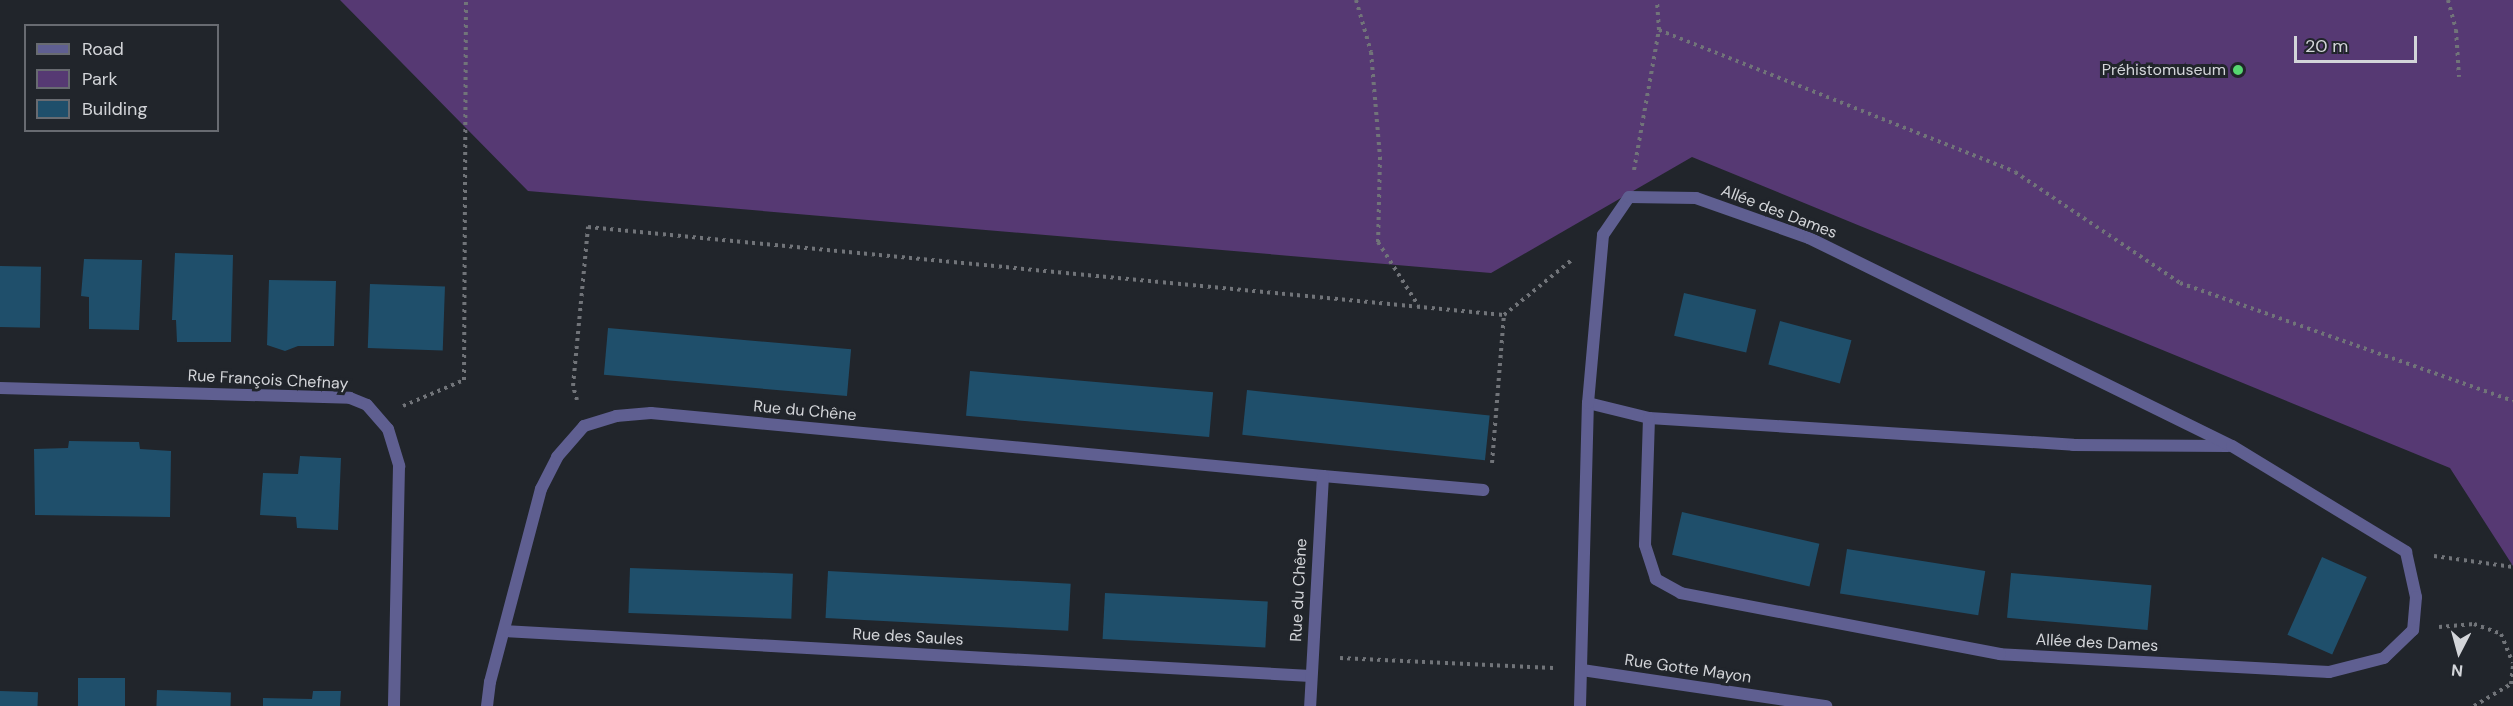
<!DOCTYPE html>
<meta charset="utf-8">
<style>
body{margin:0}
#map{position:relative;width:2513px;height:706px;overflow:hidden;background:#21252b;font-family:"DM Sans",sans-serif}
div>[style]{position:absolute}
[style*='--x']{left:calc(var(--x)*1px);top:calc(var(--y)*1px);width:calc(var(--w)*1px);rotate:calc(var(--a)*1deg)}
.green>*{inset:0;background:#563973}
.building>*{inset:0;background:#1f4f6b;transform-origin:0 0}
.path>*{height:4px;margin-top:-2px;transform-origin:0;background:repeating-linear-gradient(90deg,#717479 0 3px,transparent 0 7.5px)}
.minor>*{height:12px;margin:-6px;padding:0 6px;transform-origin:6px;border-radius:6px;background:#5f5f91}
.dots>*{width:16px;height:16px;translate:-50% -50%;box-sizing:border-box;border:3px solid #21252b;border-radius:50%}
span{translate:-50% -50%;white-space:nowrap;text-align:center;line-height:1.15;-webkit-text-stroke:6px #21252b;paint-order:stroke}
.poi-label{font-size:16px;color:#d3d5d9}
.right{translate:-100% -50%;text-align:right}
.street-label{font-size:16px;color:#d3d5d9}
.legend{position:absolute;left:24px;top:24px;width:195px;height:108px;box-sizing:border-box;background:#21252b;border:2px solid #686b71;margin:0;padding:8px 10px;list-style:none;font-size:18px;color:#d3d5d9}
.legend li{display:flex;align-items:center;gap:12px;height:30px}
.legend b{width:30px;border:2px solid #686b71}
.north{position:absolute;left:2429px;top:622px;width:60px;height:60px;-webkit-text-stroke:4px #21252b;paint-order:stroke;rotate:186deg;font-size:16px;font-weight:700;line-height:24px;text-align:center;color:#d3d5d9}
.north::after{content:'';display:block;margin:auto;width:21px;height:27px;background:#d3d5d9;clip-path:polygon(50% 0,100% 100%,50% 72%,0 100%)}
.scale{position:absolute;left:2294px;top:36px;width:123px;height:27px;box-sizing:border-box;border:3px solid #d3d5d9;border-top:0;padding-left:8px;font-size:18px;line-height:21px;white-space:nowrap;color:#d3d5d9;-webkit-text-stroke:4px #21252b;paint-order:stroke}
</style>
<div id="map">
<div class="green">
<div style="clip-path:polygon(340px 0,2513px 0,2513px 566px,2450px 468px,1692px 157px,1491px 273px,528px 191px)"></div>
</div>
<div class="building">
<div style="clip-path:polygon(175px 253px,233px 255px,231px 342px,177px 342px,176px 320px,172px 320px)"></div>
<div style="clip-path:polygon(84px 259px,142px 260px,139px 330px,89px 329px,89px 297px,81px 296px)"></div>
<div style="left:0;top:266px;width:41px;height:61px;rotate:1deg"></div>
<div style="clip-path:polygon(269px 280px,336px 281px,334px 346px,298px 346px,285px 351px,267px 345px)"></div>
<div style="left:370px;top:284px;width:75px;height:64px;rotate:2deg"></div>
<div style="left:1684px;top:293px;width:74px;height:44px;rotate:13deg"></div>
<div style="left:1780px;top:321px;width:74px;height:45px;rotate:15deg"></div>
<div style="left:608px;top:328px;width:244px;height:47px;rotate:5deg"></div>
<div style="left:970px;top:371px;width:244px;height:45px;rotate:5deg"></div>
<div style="left:1247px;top:390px;width:244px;height:45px;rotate:6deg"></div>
<div style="clip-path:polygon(69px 441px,139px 442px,140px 449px,171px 451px,170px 517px,35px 515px,34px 449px,68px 448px)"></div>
<div style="clip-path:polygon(300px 456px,341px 458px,338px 530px,297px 528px,296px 517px,260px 515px,263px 473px,298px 474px)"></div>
<div style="left:1682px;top:512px;width:141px;height:44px;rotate:13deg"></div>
<div style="left:1847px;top:549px;width:140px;height:45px;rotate:9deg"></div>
<div style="left:2322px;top:557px;width:49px;height:85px;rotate:24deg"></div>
<div style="left:630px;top:568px;width:163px;height:45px;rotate:2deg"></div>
<div style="left:828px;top:571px;width:243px;height:47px;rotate:3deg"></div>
<div style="left:2011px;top:573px;width:141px;height:45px;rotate:5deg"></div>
<div style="left:1105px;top:593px;width:163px;height:46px;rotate:3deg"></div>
<div style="left:78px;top:678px;width:47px;height:28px"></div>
<div style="left:157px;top:690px;width:74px;height:16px;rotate:2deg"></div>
<div style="left:0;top:691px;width:38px;height:15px;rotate:2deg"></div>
<div style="clip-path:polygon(313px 691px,341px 691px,340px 706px,263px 706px,263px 698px,312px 699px)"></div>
</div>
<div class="path">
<div style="--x:1356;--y:0;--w:54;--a:73.9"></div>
<div style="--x:1371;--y:52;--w:105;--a:85.1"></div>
<div style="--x:1380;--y:157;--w:85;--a:91.3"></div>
<div style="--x:1378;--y:242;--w:75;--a:57.6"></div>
<div style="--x:2448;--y:0;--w:31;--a:75"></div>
<div style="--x:2456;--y:30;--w:47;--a:86.3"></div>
<div style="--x:1659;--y:30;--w:383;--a:21.7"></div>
<div style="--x:2015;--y:172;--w:199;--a:33.9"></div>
<div style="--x:2180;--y:283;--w:353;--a:19.5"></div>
<div style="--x:1634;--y:170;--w:142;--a:-79.9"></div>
<div style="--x:1659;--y:30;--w:30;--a:-94"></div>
<div style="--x:1504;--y:315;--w:89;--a:-39.1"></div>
<div style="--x:577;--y:400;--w:15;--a:-106"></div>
<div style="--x:573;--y:386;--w:160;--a:-84.6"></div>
<div style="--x:588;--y:227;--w:920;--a:5.49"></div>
<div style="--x:403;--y:406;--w:66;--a:-23.1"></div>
<div style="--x:464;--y:380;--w:380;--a:-89.7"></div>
<div style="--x:1492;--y:463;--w:148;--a:-85.4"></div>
<div style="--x:2434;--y:556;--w:80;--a:7.9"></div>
<div style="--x:2439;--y:627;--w:35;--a:-5"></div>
<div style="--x:2474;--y:624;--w:29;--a:20"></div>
<div style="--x:2501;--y:634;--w:31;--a:68"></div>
<div style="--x:1340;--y:658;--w:214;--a:2.7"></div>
<div style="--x:2474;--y:706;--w:43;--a:-30.7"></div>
<div style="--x:2511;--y:684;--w:19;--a:-84"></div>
</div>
<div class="minor">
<div style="--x:0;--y:388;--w:350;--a:1.6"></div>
<div style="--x:350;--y:398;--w:18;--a:22"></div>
<div style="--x:367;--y:405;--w:32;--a:49"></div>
<div style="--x:388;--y:429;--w:39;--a:73"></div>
<div style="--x:399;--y:466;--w:240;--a:91.2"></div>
<div style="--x:1588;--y:403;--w:63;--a:13.8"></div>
<div style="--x:1649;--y:418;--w:425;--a:3.6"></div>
<div style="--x:2073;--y:445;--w:155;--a:0.4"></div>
<div style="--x:1323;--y:476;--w:161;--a:5"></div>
<div style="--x:504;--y:631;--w:808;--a:3.19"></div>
<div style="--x:1582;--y:670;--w:247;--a:8.4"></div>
<div style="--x:487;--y:706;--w:24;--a:-83"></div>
<div style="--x:490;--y:682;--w:200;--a:-75.2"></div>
<div style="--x:541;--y:489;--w:36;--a:-63"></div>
<div style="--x:557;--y:457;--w:41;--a:-48.9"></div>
<div style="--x:584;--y:426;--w:34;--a:-17"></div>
<div style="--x:616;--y:416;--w:35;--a:-5"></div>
<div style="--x:651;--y:413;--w:675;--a:5.36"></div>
<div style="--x:1323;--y:476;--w:230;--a:93.2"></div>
<div style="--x:1580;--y:706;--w:303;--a:-88.5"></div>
<div style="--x:1588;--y:403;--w:169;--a:-84.9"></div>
<div style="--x:1603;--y:235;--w:46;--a:-55.6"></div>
<div style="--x:1629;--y:197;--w:67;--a:0.9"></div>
<div style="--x:1696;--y:198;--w:120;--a:19.5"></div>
<div style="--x:1809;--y:238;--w:471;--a:26.2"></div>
<div style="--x:2232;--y:446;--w:204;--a:31.3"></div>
<div style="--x:2406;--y:552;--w:46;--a:77.5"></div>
<div style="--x:2416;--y:597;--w:33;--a:95"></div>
<div style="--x:2413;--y:630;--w:40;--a:136"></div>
<div style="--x:2384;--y:658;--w:57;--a:165.7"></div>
<div style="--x:2329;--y:672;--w:329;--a:-176.9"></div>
<div style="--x:2000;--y:654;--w:325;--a:-169.2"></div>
<div style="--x:1681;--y:593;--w:29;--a:-151"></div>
<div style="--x:1656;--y:579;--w:36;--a:-108"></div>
<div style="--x:1645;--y:545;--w:127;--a:-88.2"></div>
</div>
<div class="dots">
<div style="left:2238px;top:70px;background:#56d671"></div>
</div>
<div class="poi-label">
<span class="right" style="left:2226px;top:70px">Préhistomuseum</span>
</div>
<div class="street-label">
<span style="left:1779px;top:212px;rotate:21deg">Allée des Dames</span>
<span style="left:268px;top:380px;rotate:3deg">Rue François Chefnay</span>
<span style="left:805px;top:411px;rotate:5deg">Rue du Chêne</span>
<span style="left:1299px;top:590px;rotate:-87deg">Rue du Chêne</span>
<span style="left:908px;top:637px;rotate:3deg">Rue des Saules</span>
<span style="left:2097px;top:643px;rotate:3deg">Allée des Dames</span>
<span style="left:1688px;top:669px;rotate:8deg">Rue Gotte Mayon</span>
</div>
<ul class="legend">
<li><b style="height:8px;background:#5f5f91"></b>Road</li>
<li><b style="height:16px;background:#563973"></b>Park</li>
<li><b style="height:16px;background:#1f4f6b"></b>Building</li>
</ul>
<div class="north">N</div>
<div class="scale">20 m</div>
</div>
